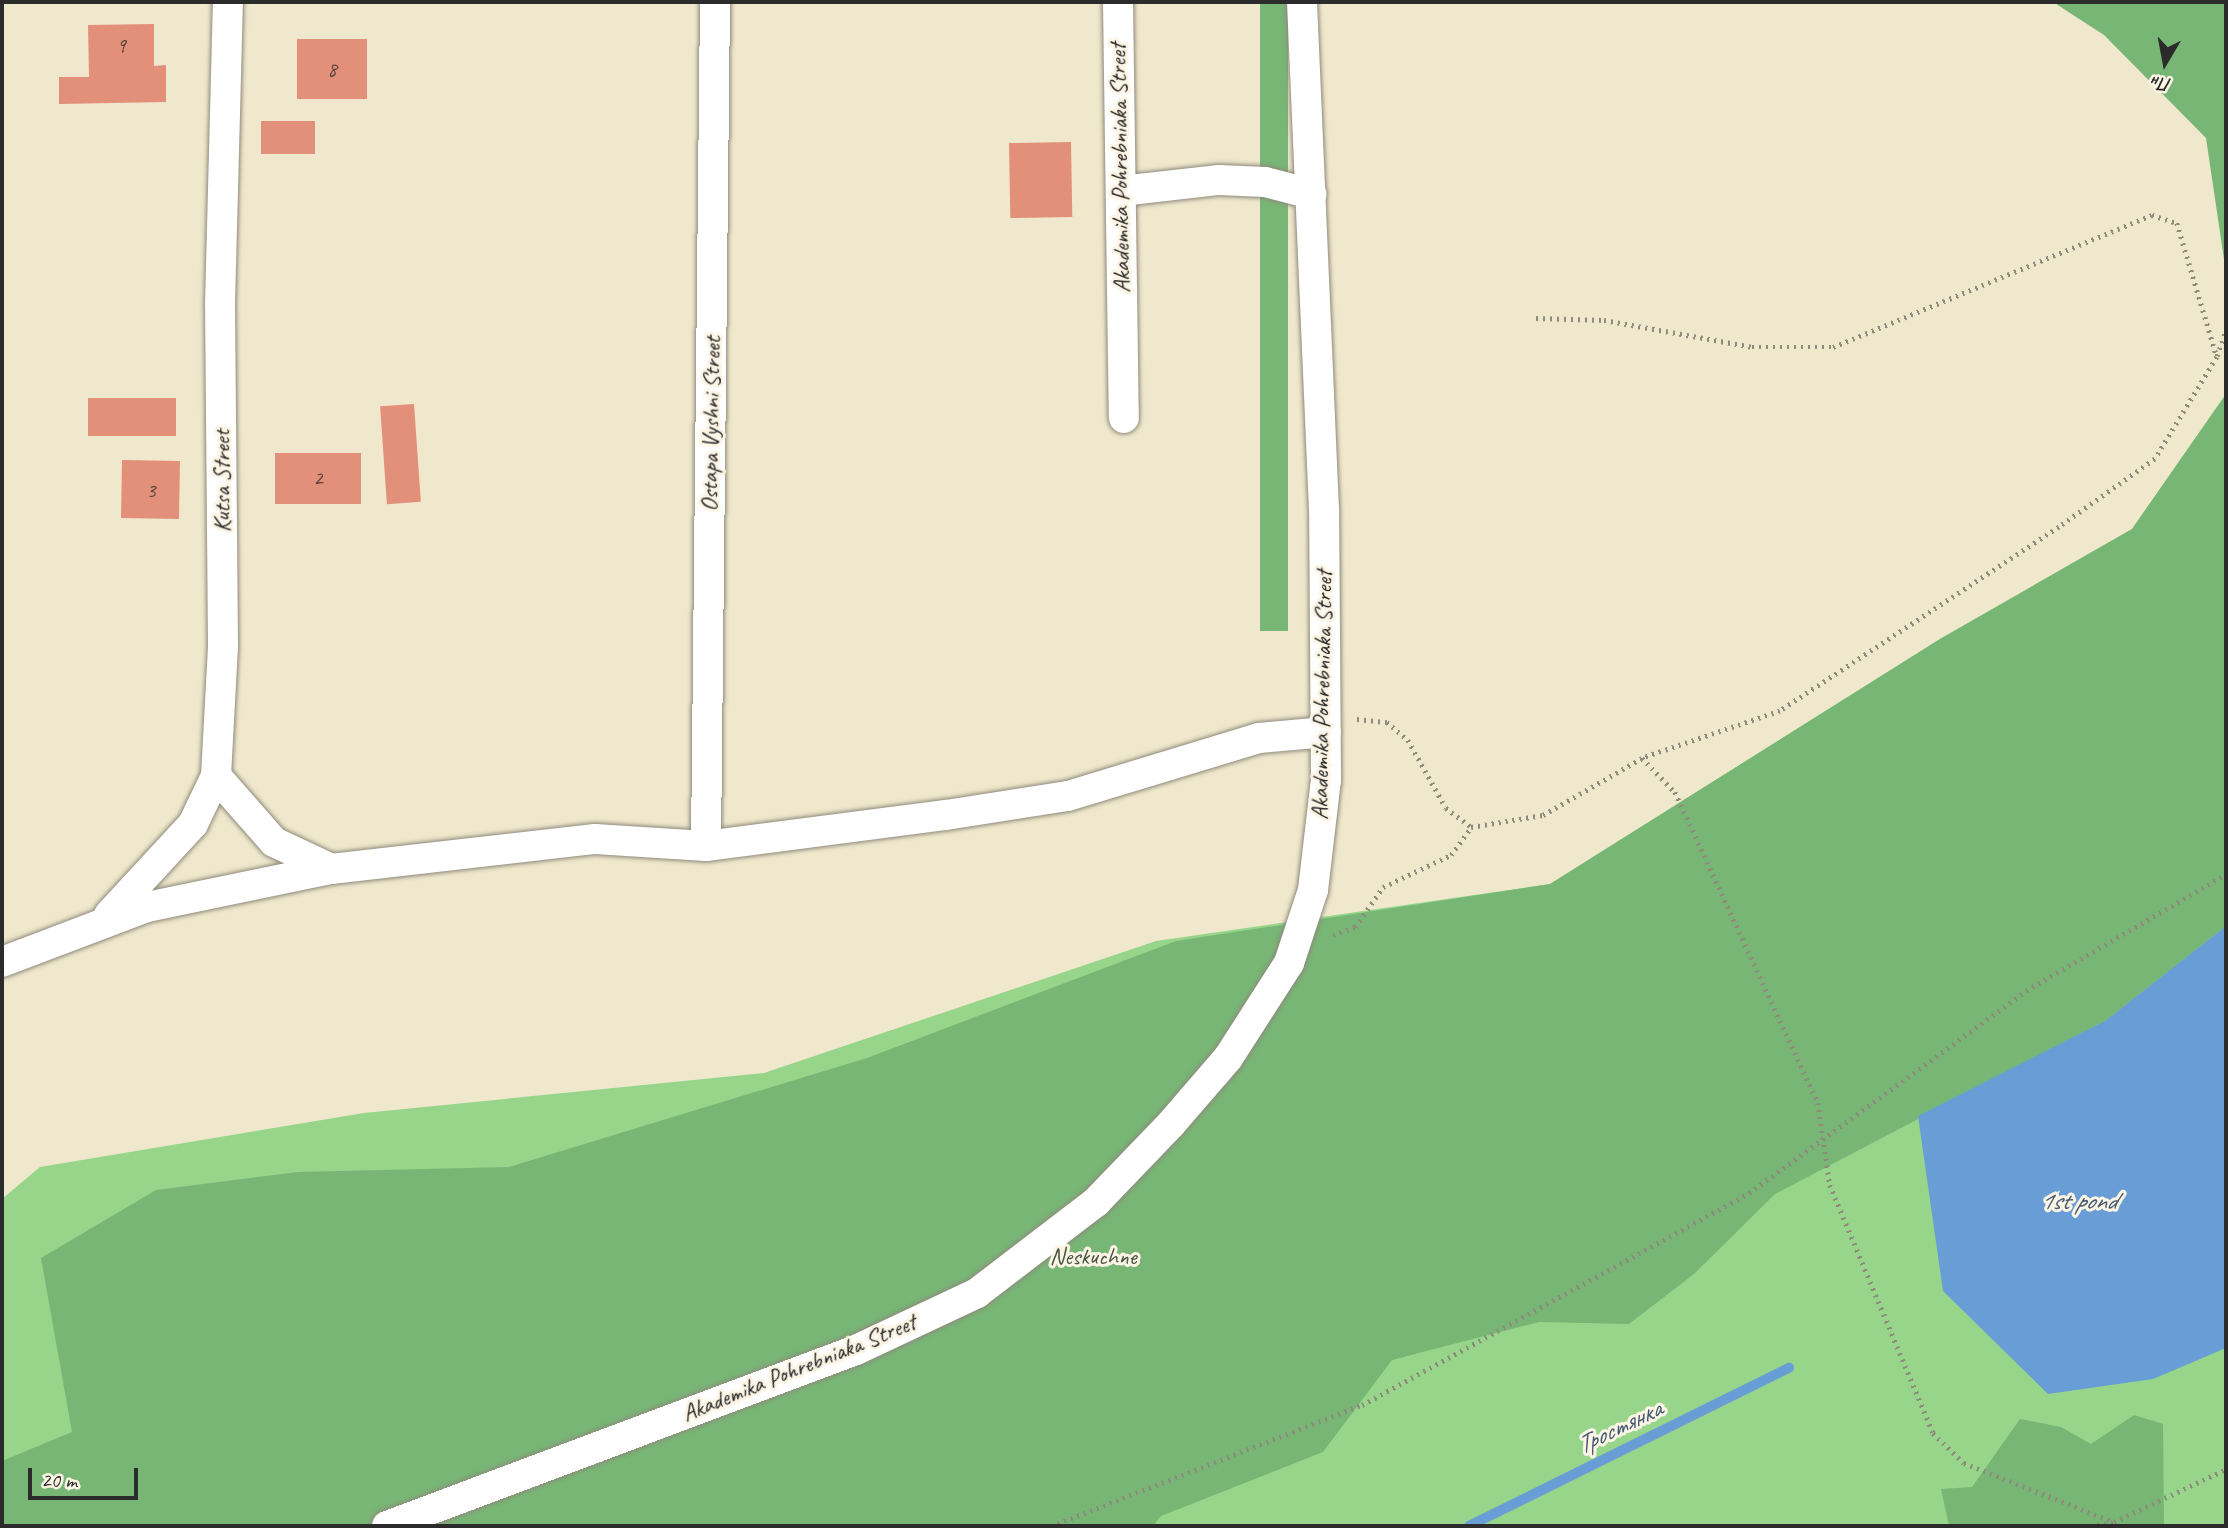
<!DOCTYPE html>
<meta charset="utf-8">
<style>
body{margin:0}
#map{position:relative;width:2228px;height:1528px;overflow:hidden;background:#f0e8cc;font-family:Caveat,sans-serif}
div>[style]{position:absolute}
[style*='--x']{left:calc(var(--x)*1px);top:calc(var(--y)*1px);width:calc(var(--w)*1px);rotate:calc(var(--a)*1deg)}
.green>*{inset:0;background:#96d58a}
.forest>*{inset:0;background:#78b676;transform-origin:0 0}
.water>*{inset:0;background:#689ed5}
.stream>*{height:10px;margin:-5px;padding:0 5px;transform-origin:5px;border-radius:5px;background:#689ed5}
.building>*{inset:0;background:#e29079;transform-origin:0 0}
.path>*{height:4.5px;margin-top:-2.25px;transform-origin:0;background:repeating-linear-gradient(90deg,#8e8a7c 0 2px,transparent 0 7px)}
.roads{filter:drop-shadow(0 0 2px #8e8a7c) drop-shadow(0 0 2px #8e8a7c)}
.minor>*{height:30px;margin:-15px;padding:0 15px;transform-origin:15px;border-radius:15px;background:#fff}
span{translate:-50% -50%;white-space:nowrap;text-align:center;line-height:1.15;-webkit-text-stroke:6px #fcf5e5;paint-order:stroke}
.number-label{font-size:21px;color:#59443e}
.number-label span{-webkit-text-stroke-width:0}
.street-label{font-size:24px;color:#2b2b2b}
.park-label{font-size:24px;color:#465643}
.water-label{font-size:26px;color:#43596f;font-style:italic}
.frame{position:absolute;inset:0;border:4px solid #2b2b2b;pointer-events:none}
.north{position:absolute;left:2130px;top:28px;width:70px;height:70px;-webkit-text-stroke:5px #fcf5e5;paint-order:stroke;rotate:190deg;font-size:19px;font-weight:700;line-height:28px;text-align:center;color:#2b2b2b}
.north::after{content:'';display:block;margin:auto;width:24px;height:32px;background:#2b2b2b;clip-path:polygon(50% 0,100% 100%,50% 72%,0 100%)}
.scale{position:absolute;left:28px;top:1468px;width:110px;height:32px;box-sizing:border-box;border:4px solid #2b2b2b;border-top:0;padding-left:9px;font-size:21px;line-height:24px;white-space:nowrap;color:#2b2b2b;-webkit-text-stroke:5px #fcf5e5;paint-order:stroke}
</style>
<div id="map">
<div class="green">
<div style="clip-path:polygon(2226px 394px,2226px 1526px,2px 1526px,2px 1199px,40px 1167px,364px 1113px,764px 1073px,1156px 941px,1550px 884px,1940px 639px,2132px 529px)"></div>
</div>
<div class="forest">
<div style="left:1260px;top:2px;width:28px;height:629px"></div>
<div style="clip-path:polygon(2053px 2px,2226px 2px,2226px 273px,2206px 138px,2104px 35px)"></div>
<div style="clip-path:polygon(2226px 394px,2226px 926px,2105px 1021px,1775px 1194px,1694px 1274px,1629px 1324px,1539px 1322px,1392px 1360px,1323px 1452px,1161px 1516px,1153px 1526px,2px 1526px,2px 1461px,72px 1432px,41px 1258px,156px 1190px,298px 1172px,509px 1167px,867px 1058px,1176px 941px,1550px 884px,1940px 639px,2132px 529px)"></div>
<div style="clip-path:polygon(2134px 1415px,2163px 1424px,2164px 1526px,1949px 1526px,1941px 1489px,1972px 1487px,2020px 1419px,2061px 1427px,2091px 1444px)"></div>
</div>
<div class="water">
<div style="clip-path:polygon(2226px 926px,2226px 1348px,2153px 1379px,2048px 1394px,1943px 1291px,1918px 1116px,2105px 1021px)"></div>
</div>
<div class="stream">
<div style="--x:1469;--y:1526;--w:357;--a:-26.3"></div>
</div>
<div class="building">
<div style="clip-path:polygon(154px 24px,154px 66px,166px 65px,166px 102px,59px 104px,59px 77px,89px 77px,88px 25px)"></div>
<div style="left:297px;top:39px;width:70px;height:60px"></div>
<div style="left:261px;top:121px;width:54px;height:33px"></div>
<div style="left:1071px;top:142px;width:75px;height:62px;rotate:89deg"></div>
<div style="left:176px;top:398px;width:38px;height:88px;rotate:90deg"></div>
<div style="left:414px;top:404px;width:98px;height:34px;rotate:86deg"></div>
<div style="left:275px;top:453px;width:86px;height:51px"></div>
<div style="left:122px;top:460px;width:58px;height:58px;rotate:1deg"></div>
</div>
<div class="path">
<div style="--x:1536;--y:318;--w:68;--a:1.7"></div>
<div style="--x:1604;--y:320;--w:150;--a:10.3"></div>
<div style="--x:1752;--y:347;--w:81;--a:0"></div>
<div style="--x:1833;--y:347;--w:345;--a:-22.5"></div>
<div style="--x:2152;--y:215;--w:26;--a:18"></div>
<div style="--x:2177;--y:223;--w:140;--a:73.4"></div>
<div style="--x:2217;--y:357;--w:119;--a:121.3"></div>
<div style="--x:2155;--y:459;--w:118;--a:144.7"></div>
<div style="--x:2059;--y:527;--w:334;--a:146.6"></div>
<div style="--x:1780;--y:711;--w:146;--a:161.2"></div>
<div style="--x:2217;--y:356;--w:28;--a:-71"></div>
<div style="--x:1357;--y:719;--w:30;--a:6"></div>
<div style="--x:1387;--y:722;--w:28;--a:41"></div>
<div style="--x:1408;--y:740;--w:78;--a:60.8"></div>
<div style="--x:1446;--y:808;--w:31;--a:37"></div>
<div style="--x:1471;--y:827;--w:73;--a:-9.5"></div>
<div style="--x:1543;--y:815;--w:114;--a:-29.9"></div>
<div style="--x:1642;--y:758;--w:47;--a:45.9"></div>
<div style="--x:1675;--y:792;--w:342;--a:65.3"></div>
<div style="--x:1818;--y:1103;--w:83;--a:81.7"></div>
<div style="--x:1830;--y:1185;--w:269;--a:67.4"></div>
<div style="--x:1933;--y:1433;--w:43;--a:44.1"></div>
<div style="--x:1964;--y:1463;--w:161;--a:21.5"></div>
<div style="--x:1333;--y:935;--w:23;--a:-20"></div>
<div style="--x:1355;--y:927;--w:49;--a:-55"></div>
<div style="--x:1383;--y:887;--w:75;--a:-25.2"></div>
<div style="--x:1451;--y:855;--w:34;--a:-54"></div>
<div style="--x:1051;--y:1526;--w:334;--a:-21.3"></div>
<div style="--x:1362;--y:1405;--w:441;--a:-28.7"></div>
<div style="--x:1749;--y:1193;--w:350;--a:-36.1"></div>
<div style="--x:2032;--y:987;--w:225;--a:-30.2"></div>
<div style="--x:2090;--y:1526;--w:24;--a:-9"></div>
<div style="--x:2114;--y:1522;--w:124;--a:-25.3"></div>
</div>
<div class="roads">
<div class="minor">
<div style="--x:1118;--y:2;--w:416;--a:89.2"></div>
<div style="--x:1121;--y:191;--w:99;--a:-6.4"></div>
<div style="--x:1219;--y:180;--w:46;--a:2.5"></div>
<div style="--x:1265;--y:182;--w:48;--a:14.6"></div>
<div style="--x:216;--y:776;--w:88;--a:48.7"></div>
<div style="--x:274;--y:842;--w:63;--a:25.3"></div>
<div style="--x:706;--y:846;--w:844;--a:-89.39"></div>
<div style="--x:109;--y:915;--w:124;--a:-47.3"></div>
<div style="--x:193;--y:824;--w:53;--a:-64.4"></div>
<div style="--x:216;--y:776;--w:131;--a:-86.9"></div>
<div style="--x:223;--y:645;--w:341;--a:-90.5"></div>
<div style="--x:220;--y:304;--w:302;--a:-88.5"></div>
<div style="--x:2;--y:962;--w:155;--a:-20.8"></div>
<div style="--x:147;--y:907;--w:188;--a:-11.7"></div>
<div style="--x:331;--y:869;--w:266;--a:-6.5"></div>
<div style="--x:595;--y:839;--w:111;--a:3.6"></div>
<div style="--x:706;--y:846;--w:242;--a:-7.4"></div>
<div style="--x:946;--y:815;--w:123;--a:-8.9"></div>
<div style="--x:1068;--y:796;--w:200;--a:-16.9"></div>
<div style="--x:1259;--y:738;--w:67;--a:-5.1"></div>
<div style="--x:387;--y:1526;--w:501;--a:-20.57"></div>
<div style="--x:856;--y:1350;--w:134;--a:-25.2"></div>
<div style="--x:977;--y:1293;--w:150;--a:-37.4"></div>
<div style="--x:1096;--y:1202;--w:108;--a:-46.1"></div>
<div style="--x:1171;--y:1124;--w:87;--a:-49.2"></div>
<div style="--x:1228;--y:1058;--w:113;--a:-57.3"></div>
<div style="--x:1289;--y:963;--w:77;--a:-71.8"></div>
<div style="--x:1313;--y:890;--w:111;--a:-83.3"></div>
<div style="--x:1326;--y:780;--w:270;--a:-90.4"></div>
<div style="--x:1324;--y:510;--w:508;--a:-92.48"></div>
</div>
</div>
<div class="number-label">
<span style="left:121px;top:45px">9</span>
<span style="left:332px;top:69px">8</span>
<span style="left:318px;top:478px">2</span>
<span style="left:151px;top:490px">3</span>
</div>
<div class="street-label">
<span style="left:1120px;top:168px;rotate:-91deg">Akademika Pohrebniaka Street</span>
<span style="left:711px;top:424px;rotate:-89deg">Ostapa Vyshni Street</span>
<span style="left:222px;top:481px;rotate:-90deg">Kutsa Street</span>
<span style="left:1322px;top:695px;rotate:-89deg">Akademika Pohrebniaka Street</span>
<span style="left:799px;top:1368px;rotate:-22deg">Akademika Pohrebniaka Street</span>
</div>
<div class="park-label">
<span style="left:1093px;top:1257px">Neskuchne</span>
</div>
<div class="water-label">
<span style="left:2078px;top:1201px">1st pond</span>
<span style="left:1619px;top:1427px;rotate:-26deg">Тростянка</span>
</div>
<div class="frame"></div>
<div class="north">Пн</div>
<div class="scale">20 m</div>
</div>
